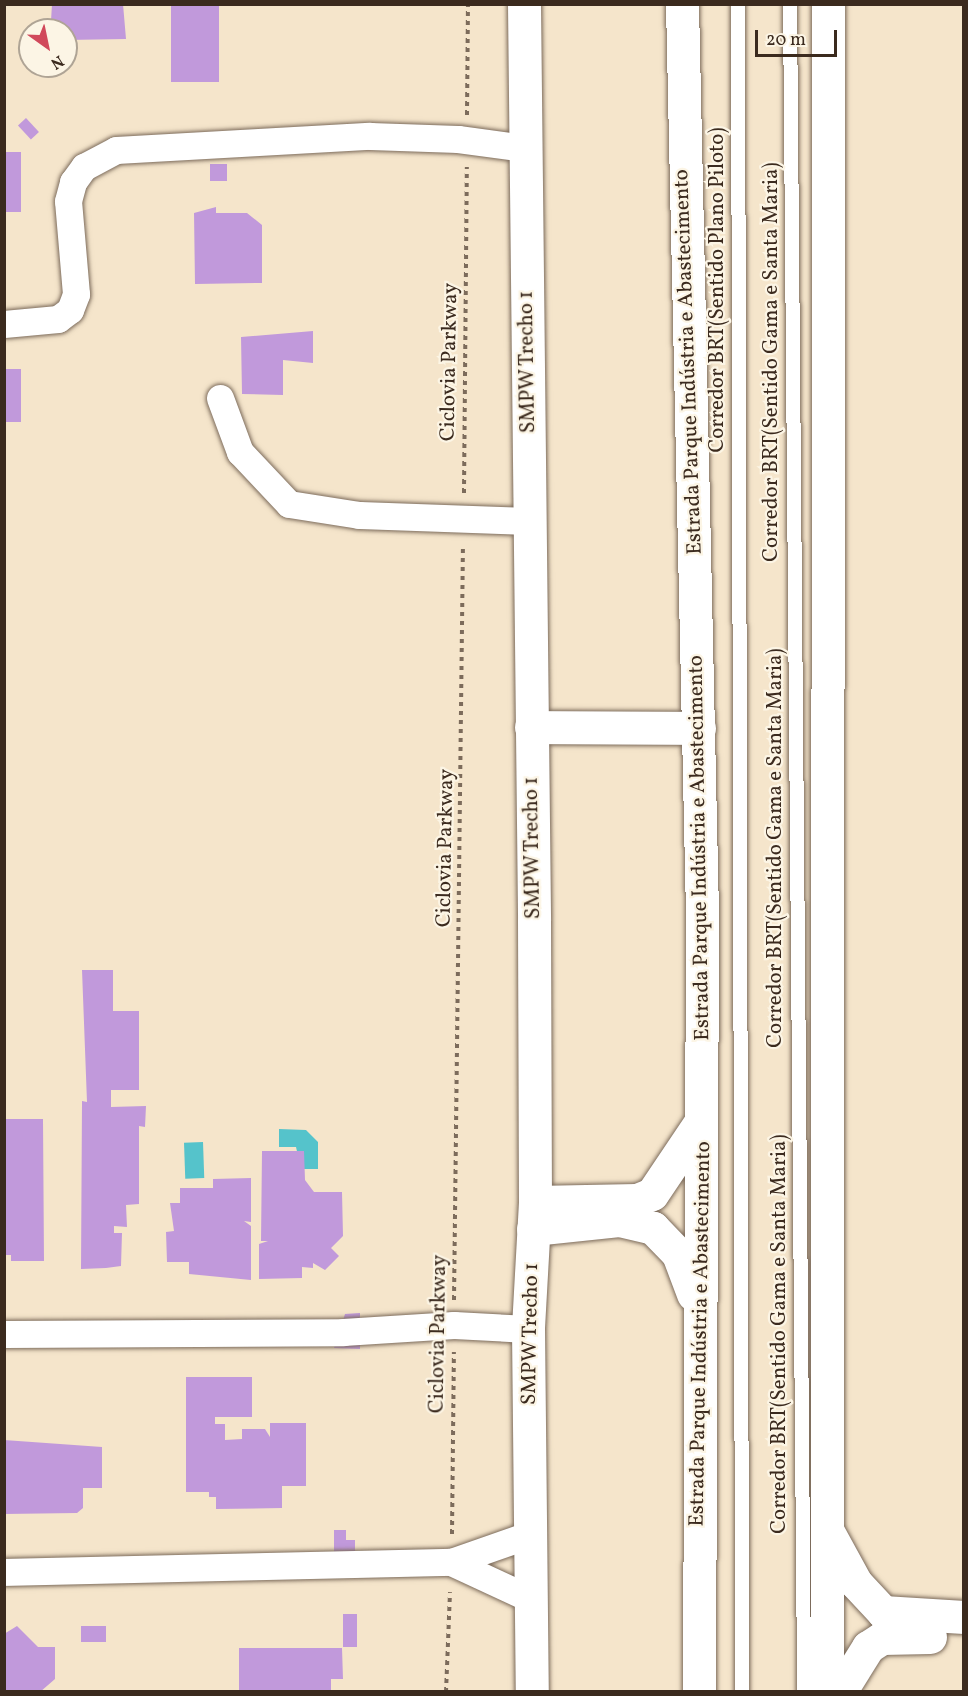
<!DOCTYPE html>
<meta charset="utf-8">
<style>
body{margin:0}
#map{position:relative;width:968px;height:1696px;overflow:hidden;background:#f5e5cb;font-family:Vollkorn,serif}
div>[style]{position:absolute}
[style*='--x']{left:calc(var(--x)*1px);top:calc(var(--y)*1px);width:calc(var(--w)*1px);rotate:calc(var(--a)*1deg)}
.water>*{inset:0;background:#55c3cb;transform-origin:0 0}
.building>*{inset:0;background:#c199db;transform-origin:0 0}
.path>*{height:4px;margin-top:-2px;transform-origin:0;background:repeating-linear-gradient(90deg,#7c6b5b 0 4.5px,transparent 0 9px)}
.roads{filter:drop-shadow(0 0 2px #7c6b5b) drop-shadow(0 0 2px #7c6b5b)}
.lane>*{height:14px;margin:-7px;padding:0 7px;transform-origin:7px;border-radius:7px;background:#fff}
.street>*{height:27px;margin:-13.5px;padding:0 13.5px;transform-origin:13.5px;border-radius:13.5px;background:#fff}
.secondary>*{height:33px;margin:-16.5px;padding:0 16.5px;transform-origin:16.5px;border-radius:16.5px;background:#fff}
.highway>*{height:33px;margin:-16.5px;padding:0 16.5px;transform-origin:16.5px;border-radius:16.5px;background:#fff}
span{translate:-50% -50%;white-space:nowrap;text-align:center;line-height:1.15;-webkit-text-stroke:4.5px #fcf5e5;paint-order:stroke}
.street-label{font-size:21px;color:#3b2a1e}
.frame{position:absolute;inset:0;border:6px solid #3b2a1e;pointer-events:none}
.north{position:absolute;left:18px;top:18px;width:60px;height:60px;box-sizing:border-box;background:#fcf5e5;border:2px solid #afa495;border-radius:50%;rotate:147deg;font-size:16px;font-weight:700;line-height:24px;text-align:center;color:#3b2a1e}
.north::after{content:'';display:block;margin:auto;width:21px;height:27px;background:#d1495b;clip-path:polygon(50% 0,100% 100%,50% 72%,0 100%)}
.scale{position:absolute;left:755px;top:30px;width:82px;height:27px;box-sizing:border-box;border:3px solid #3b2a1e;border-top:0;padding-left:8px;font-size:18px;line-height:21px;white-space:nowrap;color:#3b2a1e;-webkit-text-stroke:4px #fcf5e5;paint-order:stroke}
</style>
<div id="map">
<div class="water">
<div style="clip-path:polygon(279px 1129px,306px 1130px,318px 1142px,318px 1169px,301px 1169px,296px 1147px,279px 1147px)"></div>
<div style="left:203px;top:1142px;width:36px;height:19px;rotate:88deg"></div>
</div>
<div class="building">
<div style="clip-path:polygon(52px 4px,123px 4px,126px 39px,66px 40px,66px 30px,51px 21px)"></div>
<div style="left:171px;top:4px;width:48px;height:78px"></div>
<div style="left:26px;top:118px;width:19px;height:11px;rotate:47deg"></div>
<div style="left:4px;top:152px;width:17px;height:60px"></div>
<div style="left:210px;top:164px;width:17px;height:17px"></div>
<div style="clip-path:polygon(216px 207px,216px 213px,247px 213px,262px 225px,262px 283px,195px 284px,194px 213px)"></div>
<div style="clip-path:polygon(313px 331px,313px 363px,283px 360px,283px 395px,242px 394px,241px 337px)"></div>
<div style="left:4px;top:369px;width:17px;height:53px"></div>
<div style="clip-path:polygon(82px 970px,113px 970px,113px 1011px,139px 1011px,139px 1090px,111px 1090px,111px 1107px,146px 1106px,145px 1127px,139px 1126px,139px 1204px,126px 1205px,127px 1227px,114px 1226px,114px 1233px,122px 1233px,121px 1266px,106px 1268px,81px 1269px,82px 1101px,87px 1102px)"></div>
<div style="clip-path:polygon(4px 1119px,43px 1119px,44px 1261px,11px 1261px,11px 1255px,4px 1255px)"></div>
<div style="clip-path:polygon(262px 1151px,304px 1151px,305px 1180px,314px 1192px,342px 1192px,343px 1236px,331px 1248px,339px 1256px,325px 1270px,313px 1263px,313px 1268px,302px 1267px,302px 1278px,259px 1279px,259px 1244px,268px 1241px,261px 1241px)"></div>
<div style="clip-path:polygon(251px 1178px,251px 1222px,244px 1221px,251px 1226px,251px 1280px,189px 1274px,189px 1262px,167px 1262px,166px 1232px,174px 1231px,170px 1203px,180px 1203px,180px 1188px,213px 1188px,213px 1179px)"></div>
<div style="clip-path:polygon(360px 1313px,360px 1349px,334px 1348px,345px 1314px)"></div>
<div style="clip-path:polygon(186px 1377px,252px 1377px,252px 1417px,215px 1417px,215px 1424px,225px 1424px,225px 1440px,242px 1439px,242px 1429px,265px 1429px,270px 1437px,270px 1423px,306px 1423px,306px 1486px,282px 1486px,282px 1508px,216px 1509px,216px 1497px,209px 1497px,209px 1492px,186px 1492px)"></div>
<div style="clip-path:polygon(4px 1440px,102px 1447px,102px 1488px,83px 1488px,83px 1508px,77px 1513px,4px 1514px)"></div>
<div style="clip-path:polygon(334px 1530px,346px 1530px,346px 1540px,355px 1540px,355px 1551px,334px 1552px)"></div>
<div style="left:343px;top:1614px;width:14px;height:33px"></div>
<div style="clip-path:polygon(17px 1626px,38px 1647px,55px 1647px,55px 1679px,40px 1692px,4px 1692px,4px 1634px)"></div>
<div style="left:81px;top:1626px;width:25px;height:16px"></div>
<div style="clip-path:polygon(239px 1648px,342px 1648px,343px 1679px,331px 1679px,331px 1692px,239px 1692px)"></div>
</div>
<div class="path">
<div style="--x:467;--y:115;--w:111;--a:-89.5"></div>
<div style="--x:464;--y:493;--w:326;--a:-89.5"></div>
<div style="--x:454;--y:1300;--w:755;--a:-89.32"></div>
<div style="--x:452;--y:1534;--w:182;--a:-89.4"></div>
<div style="--x:446;--y:1692;--w:100;--a:-87.7"></div>
</div>
<div class="roads">
<div class="lane">
<div style="--x:738;--y:4;--w:1688;--a:89.86"></div>
<div style="--x:790;--y:4;--w:1688;--a:89.52"></div>
</div>
<div class="street">
<div style="--x:4;--y:324;--w:54;--a:-5.3"></div>
<div style="--x:58;--y:319;--w:15;--a:-37"></div>
<div style="--x:70;--y:310;--w:17;--a:-69"></div>
<div style="--x:76;--y:294;--w:93;--a:-94.9"></div>
<div style="--x:68;--y:201;--w:20;--a:-75"></div>
<div style="--x:73;--y:182;--w:19;--a:-54"></div>
<div style="--x:84;--y:167;--w:36;--a:-28"></div>
<div style="--x:116;--y:150;--w:254;--a:-3.2"></div>
<div style="--x:370;--y:136;--w:88;--a:2"></div>
<div style="--x:458;--y:139;--w:68;--a:7.7"></div>
<div style="--x:220;--y:398;--w:58;--a:69.7"></div>
<div style="--x:240;--y:452;--w:71;--a:46.7"></div>
<div style="--x:289;--y:504;--w:71;--a:8.9"></div>
<div style="--x:359;--y:515;--w:170;--a:2"></div>
<div style="--x:4;--y:1334;--w:339;--a:-0.3"></div>
<div style="--x:343;--y:1332;--w:111;--a:-3.6"></div>
<div style="--x:454;--y:1325;--w:74;--a:3.1"></div>
<div style="--x:451;--y:1562;--w:90;--a:24.9"></div>
<div style="--x:4;--y:1572;--w:447;--a:-1.3"></div>
<div style="--x:451;--y:1562;--w:85;--a:-19.3"></div>
</div>
<div class="secondary">
<div style="--x:524;--y:4;--w:916;--a:89.37"></div>
<div style="--x:534;--y:920;--w:282;--a:89.8"></div>
<div style="--x:535;--y:1202;--w:127;--a:93.2"></div>
<div style="--x:528;--y:1329;--w:363;--a:89.4"></div>
</div>
<div class="highway">
<div style="--x:682;--y:4;--w:911;--a:88.74"></div>
<div style="--x:702;--y:915;--w:777;--a:90.22"></div>
<div style="--x:531;--y:727;--w:168;--a:0.3"></div>
<div style="--x:535;--y:1202;--w:102;--a:-1.1"></div>
<div style="--x:637;--y:1200;--w:16;--a:-22"></div>
<div style="--x:652;--y:1194;--w:88;--a:-56.1"></div>
<div style="--x:533;--y:1229;--w:86;--a:-6"></div>
<div style="--x:619;--y:1220;--w:35;--a:13"></div>
<div style="--x:653;--y:1228;--w:36;--a:46"></div>
<div style="--x:678;--y:1254;--w:43;--a:69.4"></div>
<div style="--x:827;--y:1530;--w:60;--a:61.3"></div>
<div style="--x:856;--y:1583;--w:40;--a:47"></div>
<div style="--x:883;--y:1612;--w:81;--a:3.5"></div>
<div style="--x:827;--y:1692;--w:1688;--a:-89.97"></div>
<div style="--x:840;--y:1692;--w:53;--a:-58.1"></div>
<div style="--x:868;--y:1647;--w:17;--a:-33"></div>
<div style="--x:882;--y:1638;--w:48;--a:-1.2"></div>
</div>
</div>
<div class="street-label">
<span style="left:718px;top:290px;rotate:-90deg">Corredor BRT(Sentido Plano Piloto)</span>
<span style="left:450px;top:362px;rotate:-89deg">Ciclovia Parkway</span>
<span style="left:528px;top:362px;rotate:-91deg">SMPW Trecho 1</span>
<span style="left:689px;top:362px;rotate:-92deg">Estrada Parque Indústria e Abastecimento</span>
<span style="left:772px;top:362px;rotate:-90deg">Corredor BRT(Sentido Gama e Santa Maria)</span>
<span style="left:446px;top:848px;rotate:-89deg">Ciclovia Parkway</span>
<span style="left:533px;top:848px;rotate:-91deg">SMPW Trecho 1</span>
<span style="left:700px;top:848px;rotate:-91deg">Estrada Parque Indústria e Abastecimento</span>
<span style="left:776px;top:848px;rotate:-90deg">Corredor BRT(Sentido Gama e Santa Maria)</span>
<span style="left:439px;top:1334px;rotate:-89deg">Ciclovia Parkway</span>
<span style="left:531px;top:1334px;rotate:-89deg">SMPW Trecho 1</span>
<span style="left:701px;top:1334px;rotate:-89deg">Estrada Parque Indústria e Abastecimento</span>
<span style="left:780px;top:1334px;rotate:-90deg">Corredor BRT(Sentido Gama e Santa Maria)</span>
</div>
<div class="frame"></div>
<div class="north">N</div>
<div class="scale">20 m</div>
</div>
